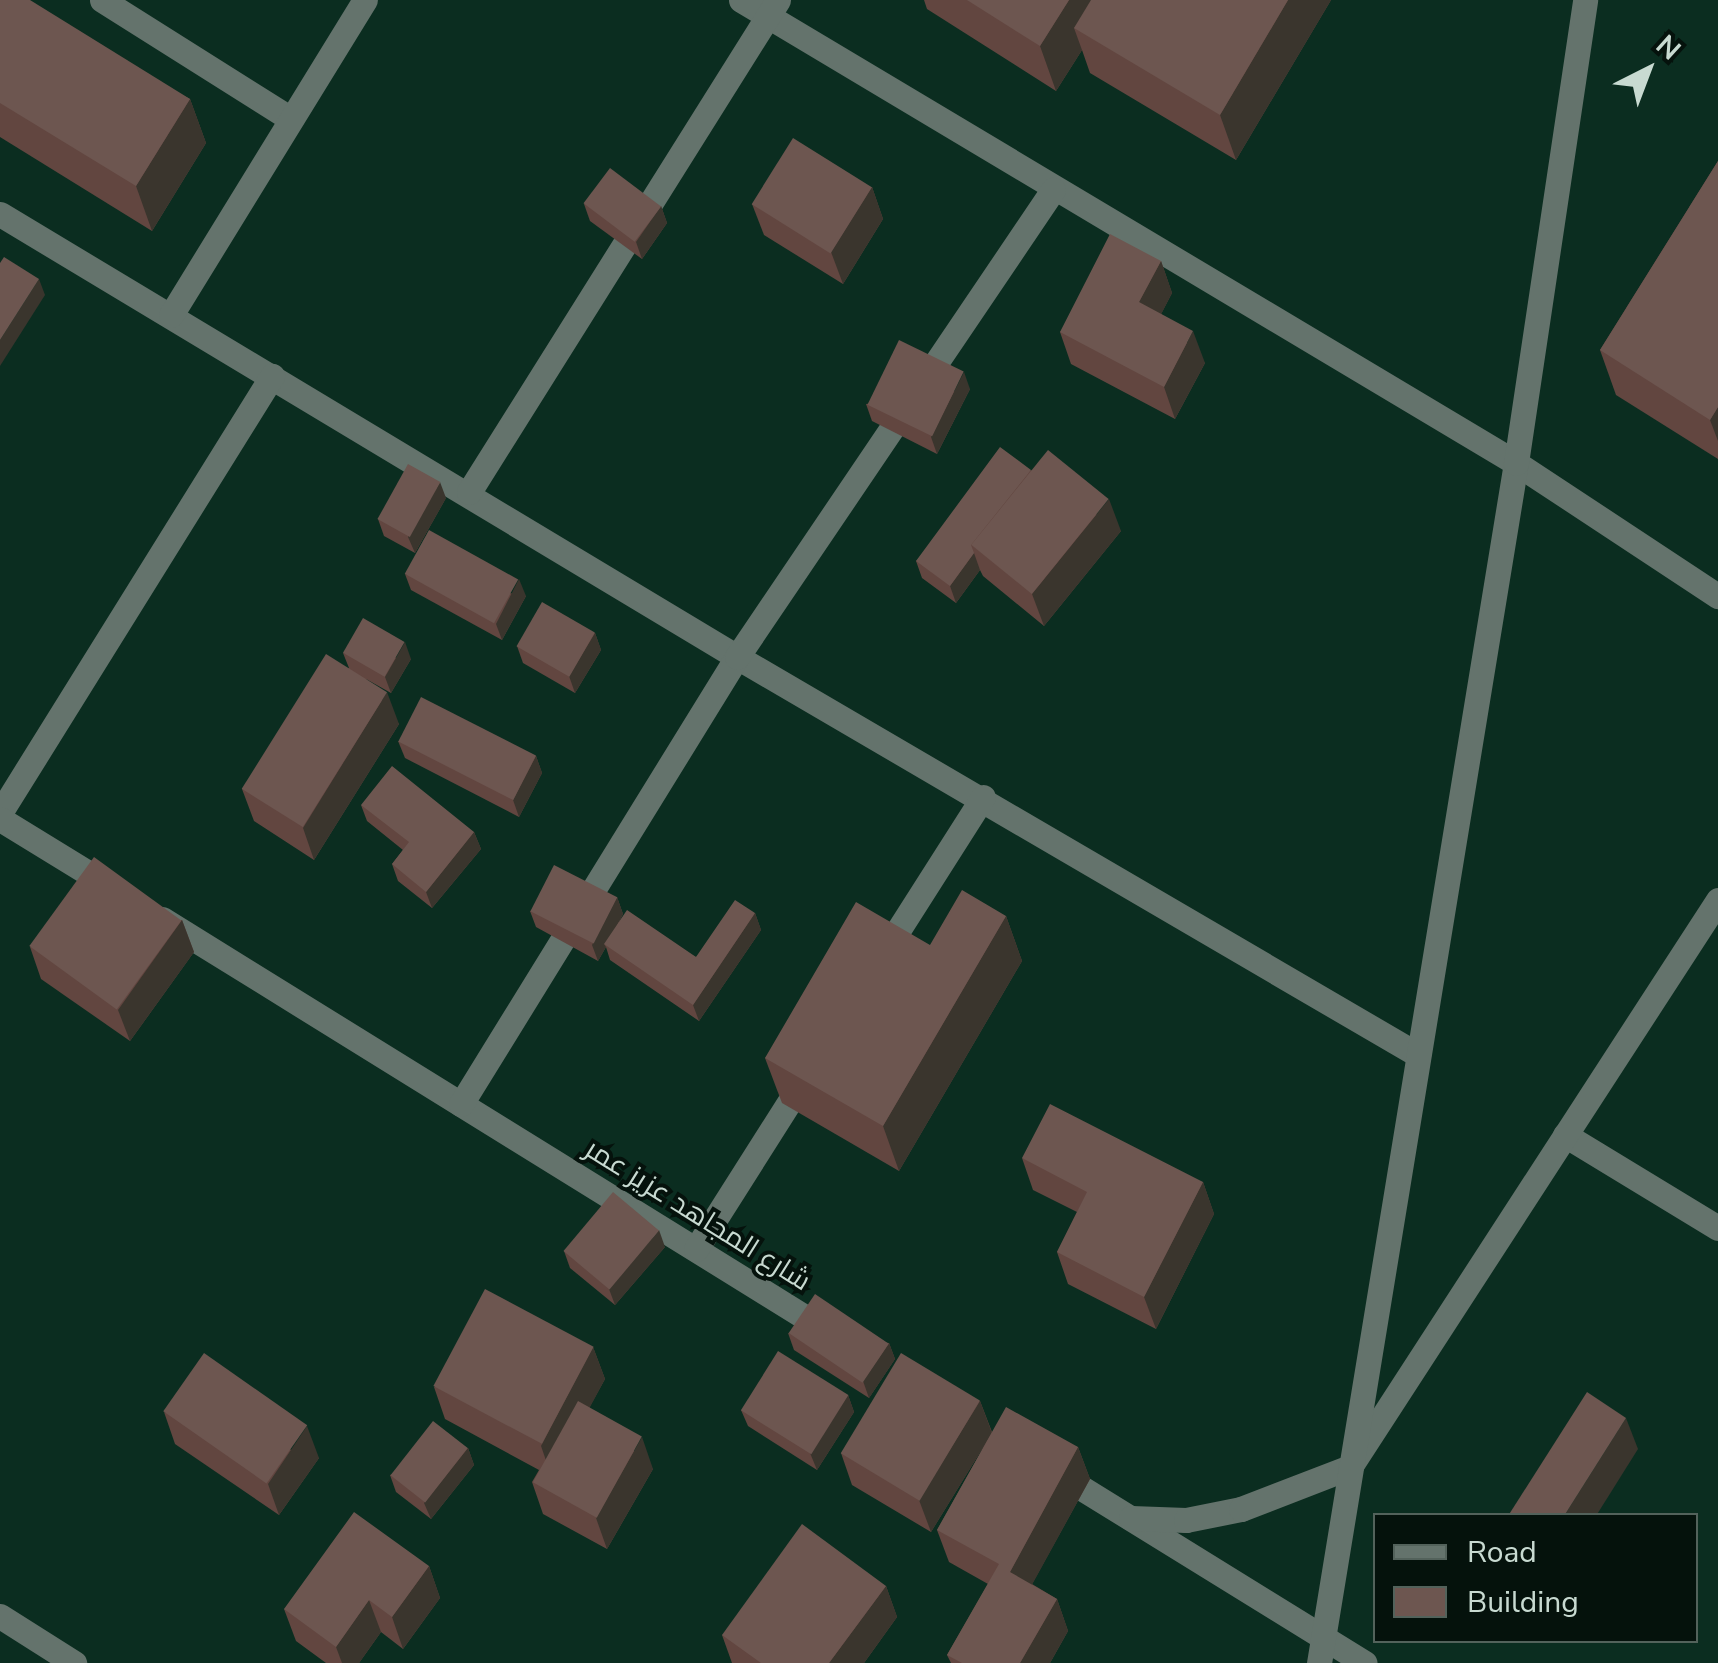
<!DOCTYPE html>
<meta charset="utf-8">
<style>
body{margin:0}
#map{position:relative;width:1718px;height:1663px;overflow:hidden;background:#0b2d20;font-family:"Nunito Sans",Cairo,sans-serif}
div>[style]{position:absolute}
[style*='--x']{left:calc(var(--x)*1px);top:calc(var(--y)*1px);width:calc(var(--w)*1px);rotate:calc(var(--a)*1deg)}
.minor>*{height:25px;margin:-12.5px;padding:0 12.5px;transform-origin:12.5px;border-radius:12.5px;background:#64736c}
.wall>*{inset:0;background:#624640}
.shaded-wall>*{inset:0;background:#3a352d}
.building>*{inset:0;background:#6d5650;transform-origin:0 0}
span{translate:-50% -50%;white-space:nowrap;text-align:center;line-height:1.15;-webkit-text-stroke:8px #05120c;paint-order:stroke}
.street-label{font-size:28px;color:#c8dad1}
.legend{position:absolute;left:1373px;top:1513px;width:325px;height:130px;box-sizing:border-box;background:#05120c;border:2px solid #53625b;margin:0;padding:12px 18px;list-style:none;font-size:30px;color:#c8dad1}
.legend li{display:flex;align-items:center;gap:20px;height:50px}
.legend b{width:50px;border:2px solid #53625b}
.north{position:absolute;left:1598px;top:20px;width:100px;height:100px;-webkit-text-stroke:8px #05120c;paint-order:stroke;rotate:42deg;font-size:28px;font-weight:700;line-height:40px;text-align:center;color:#c8dad1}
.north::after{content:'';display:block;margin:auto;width:35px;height:45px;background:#c8dad1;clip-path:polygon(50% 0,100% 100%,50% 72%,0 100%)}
</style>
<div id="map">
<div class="minor">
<div style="--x:102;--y:0;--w:223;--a:32.2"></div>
<div style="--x:741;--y:0;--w:903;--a:30.85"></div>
<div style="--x:1516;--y:463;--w:242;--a:33.4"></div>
<div style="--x:0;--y:214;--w:860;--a:31.01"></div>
<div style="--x:737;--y:657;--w:789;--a:30.3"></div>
<div style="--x:171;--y:315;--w:370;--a:-58.4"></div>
<div style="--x:469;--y:492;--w:581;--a:-57.87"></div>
<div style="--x:0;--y:813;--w:515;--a:-58.1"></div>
<div style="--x:0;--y:819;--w:130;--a:31.5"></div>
<div style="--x:162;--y:919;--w:785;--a:31.77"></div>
<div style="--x:883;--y:954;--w:186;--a:-57.5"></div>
<div style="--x:461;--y:1104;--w:525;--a:-58.31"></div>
<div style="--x:737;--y:657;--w:564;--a:-55.92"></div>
<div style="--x:1565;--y:1135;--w:179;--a:31.3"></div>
<div style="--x:696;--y:1249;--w:205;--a:-57.6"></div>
<div style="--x:1054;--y:1471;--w:365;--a:31.7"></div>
<div style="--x:1131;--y:1518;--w:55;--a:2.1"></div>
<div style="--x:1186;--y:1520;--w:56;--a:-11.3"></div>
<div style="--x:1241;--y:1509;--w:117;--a:-21.1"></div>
<div style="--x:1350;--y:1467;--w:676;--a:-57.02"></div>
<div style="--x:0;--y:1616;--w:88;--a:32.4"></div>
<div style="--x:1319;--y:1663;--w:1216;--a:-80.68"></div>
<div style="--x:1516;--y:463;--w:468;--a:-81.5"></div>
</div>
<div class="wall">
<div style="clip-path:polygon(0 0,190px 99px,206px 143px,152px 231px,0 137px)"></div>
<div style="clip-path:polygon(924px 0,1331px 0,1236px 160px,1090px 73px,1082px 50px,1056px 91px,927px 9px)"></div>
<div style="clip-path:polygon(1718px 161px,1718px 459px,1616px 395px,1600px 350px)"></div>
<div style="clip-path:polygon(872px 187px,883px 219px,843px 284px,764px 235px,752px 204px)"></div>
<div style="clip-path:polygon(584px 204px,661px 206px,667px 223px,642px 259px,590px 221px)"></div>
<div style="clip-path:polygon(1161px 261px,1172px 293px,1161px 314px,1205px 363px,1175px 419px,1071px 364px,1060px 332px)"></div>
<div style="clip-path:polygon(970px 389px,937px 454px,872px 421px,866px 404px)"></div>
<div style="clip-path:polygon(1031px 470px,1121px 531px,1044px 626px,983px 576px,980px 570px,956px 603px,922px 578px,916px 561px)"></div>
<div style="clip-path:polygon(446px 498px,415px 553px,384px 536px,378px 519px)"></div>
<div style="clip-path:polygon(405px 574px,526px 596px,502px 640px,411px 590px)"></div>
<div style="clip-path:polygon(595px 633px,601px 650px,575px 693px,523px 663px,517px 646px)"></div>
<div style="clip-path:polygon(343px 653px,411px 659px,391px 693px,366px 679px,399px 724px,314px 860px,254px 821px,242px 789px,349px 668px)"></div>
<div style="clip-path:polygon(398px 741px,536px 756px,542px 773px,519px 817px,405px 758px)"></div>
<div style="clip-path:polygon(361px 805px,474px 832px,481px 849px,432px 908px,398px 881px,392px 864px,403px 850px,367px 821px)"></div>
<div style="clip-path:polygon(617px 897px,623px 914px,619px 922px,696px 957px,755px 913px,761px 930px,699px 1021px,610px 960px,606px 947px,598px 961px,536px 927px,530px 911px)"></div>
<div style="clip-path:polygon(1006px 916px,1022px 961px,899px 1171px,782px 1103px,765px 1058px,930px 945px)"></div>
<div style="clip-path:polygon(182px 920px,194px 952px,130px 1041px,41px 979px,30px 947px)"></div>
<div style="clip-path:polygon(1022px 1158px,1203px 1182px,1214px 1214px,1156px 1329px,1068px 1284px,1057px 1252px,1077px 1212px,1033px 1190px)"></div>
<div style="clip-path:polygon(665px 1247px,615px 1305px,570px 1268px,564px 1251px)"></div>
<div style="clip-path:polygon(788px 1333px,889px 1343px,895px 1359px,869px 1398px,794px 1350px)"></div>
<div style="clip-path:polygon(593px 1347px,605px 1379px,589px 1408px,653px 1469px,607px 1549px,543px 1514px,532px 1482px,539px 1470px,445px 1419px,434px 1387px)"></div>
<div style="clip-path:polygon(848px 1395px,854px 1412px,817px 1470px,748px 1426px,741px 1410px)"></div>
<div style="clip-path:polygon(980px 1401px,992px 1432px,1078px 1447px,1090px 1479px,1032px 1584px,1057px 1599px,1068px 1631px,1050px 1663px,951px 1663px,947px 1655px,988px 1584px,949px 1562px,937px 1530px,987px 1441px,931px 1532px,852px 1485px,841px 1453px)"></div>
<div style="clip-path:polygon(164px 1412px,319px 1458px,279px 1515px,175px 1444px)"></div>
<div style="clip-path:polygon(468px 1448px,474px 1465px,431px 1519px,396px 1492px,390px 1475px)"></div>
<div style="clip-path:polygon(429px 1566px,440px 1598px,403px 1649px,381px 1632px,359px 1663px,326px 1663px,296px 1641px,284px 1609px)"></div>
<div style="clip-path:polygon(886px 1586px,897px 1617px,864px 1663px,732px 1663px,722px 1635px)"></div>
</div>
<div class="shaded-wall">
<div style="clip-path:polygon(1069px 0,1113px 0,1074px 28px,1082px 50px,1056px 91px,1040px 46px)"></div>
<div style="clip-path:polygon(1288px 0,1331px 0,1236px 160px,1220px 115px)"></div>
<div style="clip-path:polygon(190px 99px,206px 143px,152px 231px,136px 186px)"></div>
<div style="clip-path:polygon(872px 187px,883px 219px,843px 284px,831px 252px)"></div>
<div style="clip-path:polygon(661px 206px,667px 223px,642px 259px,636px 242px)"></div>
<div style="clip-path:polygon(1161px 261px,1172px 293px,1151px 334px,1139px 302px)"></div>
<div style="clip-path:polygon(39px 279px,45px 295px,0 366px,0 340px)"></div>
<div style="clip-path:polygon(1193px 331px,1205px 363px,1175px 419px,1164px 387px)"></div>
<div style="clip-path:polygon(964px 372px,970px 389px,937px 454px,931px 437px)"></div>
<div style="clip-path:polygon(1718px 407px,1718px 441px,1710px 420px)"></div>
<div style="clip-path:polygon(440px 482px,446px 498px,415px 553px,408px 537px)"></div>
<div style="clip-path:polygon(1109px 499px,1121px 531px,1044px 626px,1032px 594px)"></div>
<div style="clip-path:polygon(974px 553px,980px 570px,956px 603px,950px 586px)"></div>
<div style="clip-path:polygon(519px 579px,526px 596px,502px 640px,496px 624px)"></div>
<div style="clip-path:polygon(595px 633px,601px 650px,575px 693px,569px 676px)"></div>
<div style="clip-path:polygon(405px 642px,411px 659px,391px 693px,385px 677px)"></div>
<div style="clip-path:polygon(387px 692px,399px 724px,314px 860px,303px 828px)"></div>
<div style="clip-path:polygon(536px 756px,542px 773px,519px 817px,513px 800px)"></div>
<div style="clip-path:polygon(474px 832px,481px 849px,432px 908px,426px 892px)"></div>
<div style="clip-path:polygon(617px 897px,623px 914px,607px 945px,604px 944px,606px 947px,598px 961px,592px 945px)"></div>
<div style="clip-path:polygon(755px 913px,761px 930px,699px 1021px,693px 1005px)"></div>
<div style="clip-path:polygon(1006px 916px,1022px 961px,899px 1171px,883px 1126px)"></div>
<div style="clip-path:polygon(182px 920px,194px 952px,130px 1041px,118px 1010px)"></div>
<div style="clip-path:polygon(1203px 1182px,1214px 1214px,1156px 1329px,1144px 1297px)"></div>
<div style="clip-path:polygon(659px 1230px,665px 1247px,615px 1305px,609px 1289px)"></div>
<div style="clip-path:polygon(889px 1343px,895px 1359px,869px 1398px,863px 1381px)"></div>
<div style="clip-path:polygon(593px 1347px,605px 1379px,552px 1478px,541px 1446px)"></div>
<div style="clip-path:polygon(848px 1395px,854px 1412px,817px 1470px,810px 1453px)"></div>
<div style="clip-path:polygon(980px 1401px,992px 1433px,931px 1532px,919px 1500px)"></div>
<div style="clip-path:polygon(1626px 1418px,1638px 1449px,1596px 1516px,1564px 1516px)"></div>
<div style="clip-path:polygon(307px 1426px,319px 1458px,279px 1515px,268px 1484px)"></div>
<div style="clip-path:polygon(642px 1437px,653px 1469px,607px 1549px,596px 1518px)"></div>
<div style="clip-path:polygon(1078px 1447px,1090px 1479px,1022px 1603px,1010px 1572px)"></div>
<div style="clip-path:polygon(468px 1448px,474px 1465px,431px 1519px,424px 1503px)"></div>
<div style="clip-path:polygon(429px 1566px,440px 1598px,403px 1649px,392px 1617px)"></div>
<div style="clip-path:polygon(886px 1586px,897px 1617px,864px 1663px,829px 1663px)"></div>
<div style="clip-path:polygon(1057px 1599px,1068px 1631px,1050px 1663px,1020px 1663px)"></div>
<div style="clip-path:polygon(369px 1600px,381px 1632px,359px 1663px,342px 1663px,336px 1647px)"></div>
</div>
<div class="building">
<div style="clip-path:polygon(0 0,30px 0,190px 99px,136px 186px,0 103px)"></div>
<div style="clip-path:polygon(967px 0,1069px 0,1040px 46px)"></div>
<div style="clip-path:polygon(1091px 0,1288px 0,1220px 115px,1074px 28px)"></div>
<div style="left:793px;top:138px;width:93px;height:78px;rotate:32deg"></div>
<div style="clip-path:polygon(1718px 161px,1718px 407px,1710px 420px,1600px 350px)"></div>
<div style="left:610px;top:168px;width:64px;height:44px;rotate:37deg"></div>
<div style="clip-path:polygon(1110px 234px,1161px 261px,1139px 302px,1193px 331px,1164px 387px,1060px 332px)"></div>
<div style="clip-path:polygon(4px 257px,39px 279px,0 340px,0 263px)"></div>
<div style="left:899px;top:340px;width:72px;height:72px;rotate:26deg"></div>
<div style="clip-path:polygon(1000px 447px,1031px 470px,971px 545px,974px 553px,950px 586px,916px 561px)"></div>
<div style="left:1048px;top:450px;width:78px;height:122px;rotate:39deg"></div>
<div style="left:408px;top:464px;width:37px;height:63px;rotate:29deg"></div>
<div style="left:429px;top:530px;width:102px;height:50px;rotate:29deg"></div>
<div style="left:542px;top:602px;width:61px;height:51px;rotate:30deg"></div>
<div style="left:363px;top:618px;width:48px;height:40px;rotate:30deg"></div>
<div style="left:326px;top:654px;width:72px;height:159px;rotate:32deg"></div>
<div style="left:421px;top:697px;width:129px;height:50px;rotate:27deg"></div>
<div style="clip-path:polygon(392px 766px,474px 832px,426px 892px,392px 864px,409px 842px,361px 805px)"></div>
<div style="left:94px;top:857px;width:108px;height:110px;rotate:36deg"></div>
<div style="left:554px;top:865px;width:71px;height:52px;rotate:27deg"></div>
<div style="clip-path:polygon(962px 890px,1006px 916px,883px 1126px,765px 1058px,856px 902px,930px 945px)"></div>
<div style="clip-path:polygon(735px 900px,755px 913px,693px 1005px,604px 944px,627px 910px,696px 957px)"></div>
<div style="clip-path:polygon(1050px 1104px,1203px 1182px,1144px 1297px,1057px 1252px,1087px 1192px,1022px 1158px)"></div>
<div style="left:613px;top:1192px;width:60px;height:77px;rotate:40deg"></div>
<div style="left:485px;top:1289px;width:123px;height:110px;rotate:28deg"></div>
<div style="left:815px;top:1294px;width:89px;height:47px;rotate:34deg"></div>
<div style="left:778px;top:1351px;width:83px;height:70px;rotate:32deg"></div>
<div style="left:204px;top:1353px;width:126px;height:71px;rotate:35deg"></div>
<div style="left:901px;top:1353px;width:92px;height:117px;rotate:31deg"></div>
<div style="clip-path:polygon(1587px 1392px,1626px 1418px,1564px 1516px,1508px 1516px)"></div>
<div style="left:578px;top:1401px;width:73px;height:93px;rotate:29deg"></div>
<div style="clip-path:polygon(1006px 1407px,1078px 1447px,1010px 1572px,1057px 1599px,1020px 1663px,962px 1663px,947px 1655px,999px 1564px,937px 1530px)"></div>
<div style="left:433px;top:1421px;width:44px;height:69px;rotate:38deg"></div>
<div style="clip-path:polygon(354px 1512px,429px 1566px,392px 1617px,369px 1600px,336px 1647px,284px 1609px)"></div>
<div style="clip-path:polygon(802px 1524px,886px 1586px,829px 1663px,761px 1663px,722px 1635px)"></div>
</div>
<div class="street-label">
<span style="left:698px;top:1215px;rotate:32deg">شارع المجاهد عزيز عمر</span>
</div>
<ul class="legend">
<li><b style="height:12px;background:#64736c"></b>Road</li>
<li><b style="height:28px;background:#6d5650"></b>Building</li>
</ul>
<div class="north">N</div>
</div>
